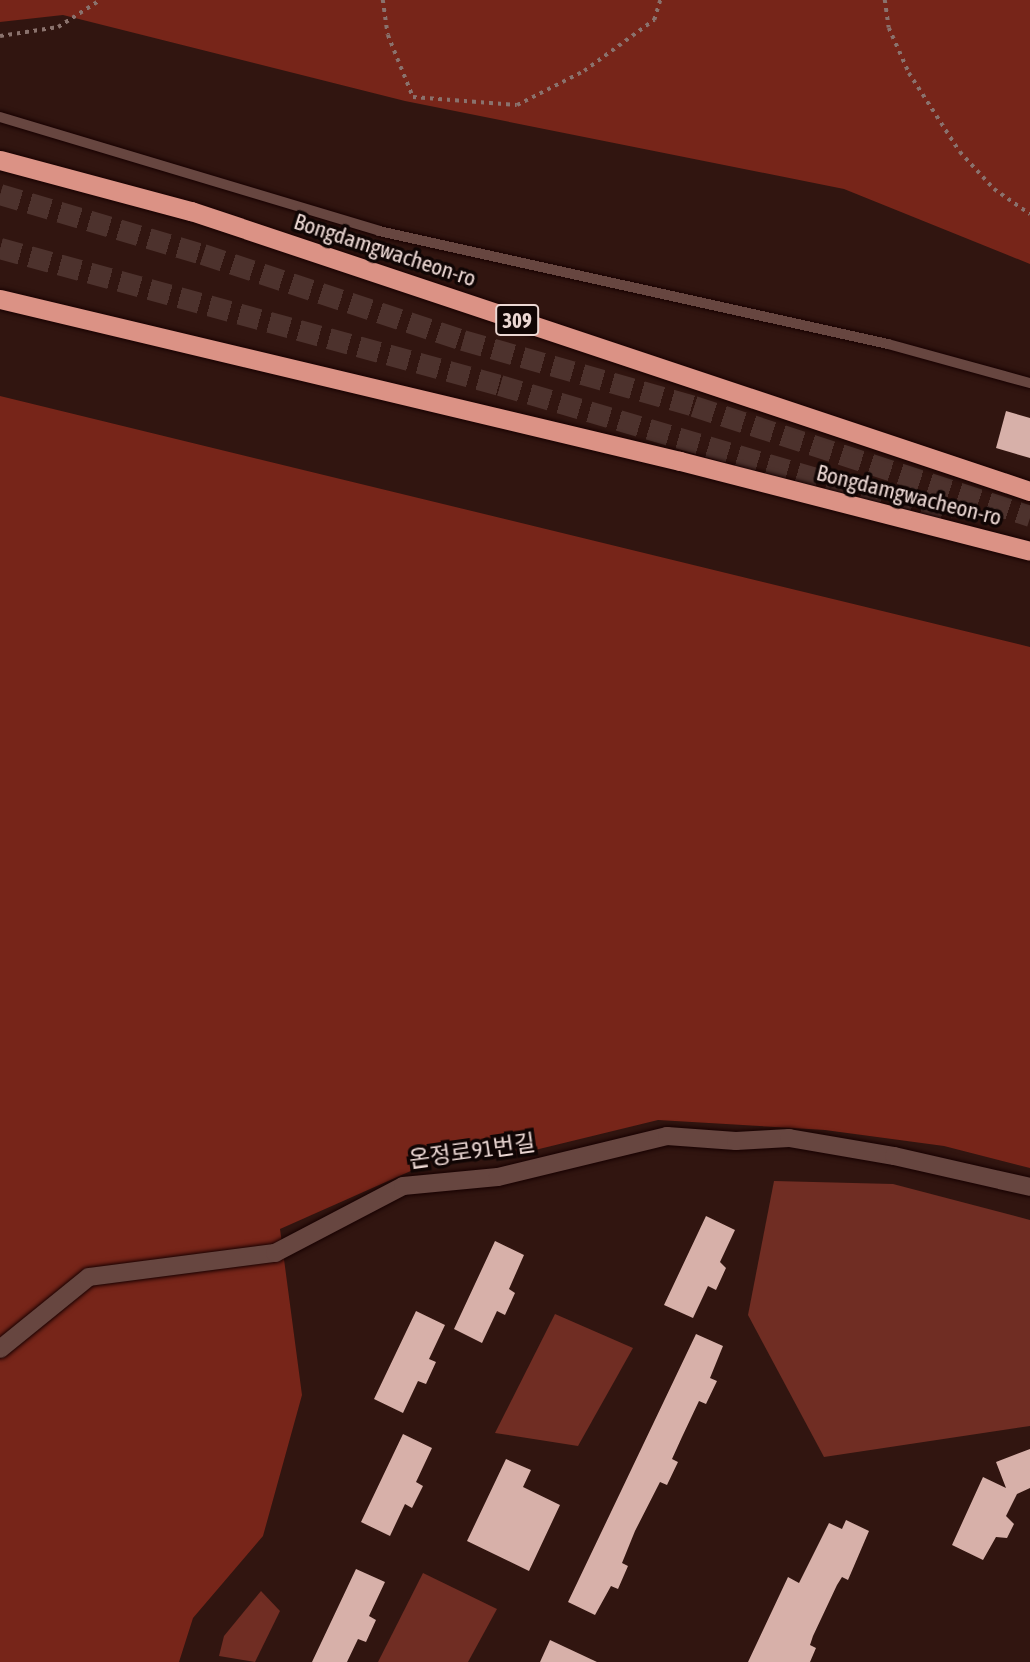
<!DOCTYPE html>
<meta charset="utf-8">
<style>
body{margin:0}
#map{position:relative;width:1030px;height:1662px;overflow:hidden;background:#311510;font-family:"Asap Condensed","Noto Sans KR",sans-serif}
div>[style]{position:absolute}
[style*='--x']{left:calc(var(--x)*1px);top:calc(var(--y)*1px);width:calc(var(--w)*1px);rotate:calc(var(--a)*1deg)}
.green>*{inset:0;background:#702d23}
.forest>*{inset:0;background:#772519}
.building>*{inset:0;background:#d7b0a9}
.motorway-tunnel>*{height:21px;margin-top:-10.5px;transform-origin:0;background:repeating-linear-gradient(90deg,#4d322d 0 21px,transparent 0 31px)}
.path>*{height:3.5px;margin-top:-1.75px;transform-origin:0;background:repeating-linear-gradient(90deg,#8a726d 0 3.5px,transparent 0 8.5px)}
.roads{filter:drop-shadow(0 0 2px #170101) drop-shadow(0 0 2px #170101)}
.service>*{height:10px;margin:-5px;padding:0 5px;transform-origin:5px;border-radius:5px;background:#674640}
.minor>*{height:18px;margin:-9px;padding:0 9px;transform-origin:9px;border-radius:9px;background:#674640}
.trunk>*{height:19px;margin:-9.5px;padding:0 9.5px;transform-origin:9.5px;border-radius:9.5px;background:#db9285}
span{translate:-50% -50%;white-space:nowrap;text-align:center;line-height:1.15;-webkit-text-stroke:7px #100504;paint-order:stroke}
.shield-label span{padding:2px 5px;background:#100504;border:2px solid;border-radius:5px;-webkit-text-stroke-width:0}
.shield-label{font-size:21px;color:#ebd7d3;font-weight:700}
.street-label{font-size:23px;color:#ebd7d3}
</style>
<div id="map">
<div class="green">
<div style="clip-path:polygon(774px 1181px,893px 1184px,1030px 1220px,1030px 1426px,824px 1457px,748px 1315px)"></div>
<div style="clip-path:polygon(555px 1314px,633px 1348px,578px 1446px,495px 1433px)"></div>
<div style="clip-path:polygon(423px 1573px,497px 1609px,468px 1662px,378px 1662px)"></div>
<div style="clip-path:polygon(261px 1591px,280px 1611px,255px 1662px,219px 1656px,224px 1636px)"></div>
</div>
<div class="forest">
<div style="clip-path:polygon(0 0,1030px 0,1030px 264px,844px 189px,405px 101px,63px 15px,0 22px)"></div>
<div style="clip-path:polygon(0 396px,1030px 647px,1030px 1168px,944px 1146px,825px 1130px,658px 1120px,535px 1150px,449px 1154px,280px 1229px,302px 1395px,263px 1536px,193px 1618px,179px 1662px,0 1662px)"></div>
</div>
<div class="building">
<div style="clip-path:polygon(1006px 411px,1030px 418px,1030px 458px,996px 448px)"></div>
<div style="clip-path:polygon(706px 1216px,735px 1230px,720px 1262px,726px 1268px,716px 1290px,708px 1286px,693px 1318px,664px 1305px)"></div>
<div style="clip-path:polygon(495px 1241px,524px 1255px,509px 1289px,515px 1293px,505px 1315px,497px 1311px,482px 1343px,454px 1329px)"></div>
<div style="clip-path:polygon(416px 1311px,445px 1325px,429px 1359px,436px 1362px,426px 1384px,418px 1381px,403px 1413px,374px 1399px)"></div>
<div style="clip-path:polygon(696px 1334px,723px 1346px,710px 1378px,717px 1381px,706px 1404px,699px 1401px,682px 1437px,672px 1459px,678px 1462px,667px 1485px,660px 1482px,635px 1531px,622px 1563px,628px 1566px,618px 1589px,611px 1586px,595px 1615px,568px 1602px)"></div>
<div style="clip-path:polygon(403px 1434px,432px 1448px,416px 1482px,423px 1486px,412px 1508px,405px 1504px,390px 1536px,361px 1522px)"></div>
<div style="clip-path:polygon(1030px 1449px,1030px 1488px,1017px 1494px,1006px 1516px,1014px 1524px,1007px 1538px,996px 1537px,983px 1560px,952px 1545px,983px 1477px,1006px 1488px,996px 1462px)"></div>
<div style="clip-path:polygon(506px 1459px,531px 1470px,523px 1487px,560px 1505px,529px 1571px,467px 1541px)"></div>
<div style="clip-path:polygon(846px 1520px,869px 1531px,848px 1580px,842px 1577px,837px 1585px,813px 1636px,810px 1645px,816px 1648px,810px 1662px,748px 1662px,788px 1577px,799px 1583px,829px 1523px,842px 1529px)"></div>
<div style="clip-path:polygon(356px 1569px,385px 1582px,369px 1616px,376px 1620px,366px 1642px,358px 1639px,347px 1662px,312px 1662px)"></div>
<div style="clip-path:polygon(550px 1640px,597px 1662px,540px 1662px)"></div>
</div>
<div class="motorway-tunnel">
<div style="--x:0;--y:194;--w:212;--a:16.5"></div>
<div style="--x:203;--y:254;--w:274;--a:18.3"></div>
<div style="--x:463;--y:340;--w:240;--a:15.9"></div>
<div style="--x:694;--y:406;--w:354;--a:18.1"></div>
<div style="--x:0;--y:248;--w:518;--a:15.32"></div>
<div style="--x:500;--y:385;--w:346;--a:16.4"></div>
<div style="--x:832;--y:483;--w:124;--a:18.9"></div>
</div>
<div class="path">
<div style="--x:383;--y:0;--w:35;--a:82"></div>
<div style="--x:388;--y:35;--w:67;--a:68"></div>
<div style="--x:413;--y:97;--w:104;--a:4.4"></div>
<div style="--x:517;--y:105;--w:75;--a:-26.9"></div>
<div style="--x:584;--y:71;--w:87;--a:-36.1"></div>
<div style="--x:654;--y:20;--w:21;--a:-73"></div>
<div style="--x:885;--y:0;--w:28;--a:82"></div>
<div style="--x:889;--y:28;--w:49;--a:66"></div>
<div style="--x:909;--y:73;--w:94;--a:57.2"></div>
<div style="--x:960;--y:152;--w:50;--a:47.4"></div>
<div style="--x:994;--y:189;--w:44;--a:34.8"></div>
<div style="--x:0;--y:36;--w:59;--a:-8.8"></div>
<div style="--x:58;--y:27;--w:50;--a:-32.7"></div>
</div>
<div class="roads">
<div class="service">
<div style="--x:0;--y:117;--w:396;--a:16.7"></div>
<div style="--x:379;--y:231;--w:521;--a:12.52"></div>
<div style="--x:888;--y:344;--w:147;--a:15.4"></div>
</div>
<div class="minor">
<div style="--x:0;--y:1349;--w:114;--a:-39"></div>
<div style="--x:89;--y:1277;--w:188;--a:-7.4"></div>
<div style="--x:275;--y:1253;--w:144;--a:-27.6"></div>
<div style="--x:403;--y:1186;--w:95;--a:-5.4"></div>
<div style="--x:498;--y:1177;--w:174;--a:-13.6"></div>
<div style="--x:667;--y:1136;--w:69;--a:4.1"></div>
<div style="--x:736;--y:1141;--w:53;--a:-3.2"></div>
<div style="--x:789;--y:1138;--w:107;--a:9.7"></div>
<div style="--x:894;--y:1156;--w:139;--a:12.8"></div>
</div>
<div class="trunk">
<div style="--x:0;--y:160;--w:198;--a:15"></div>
<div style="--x:191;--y:211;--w:884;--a:18.46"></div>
<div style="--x:0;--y:299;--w:699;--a:13.4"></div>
<div style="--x:680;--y:461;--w:361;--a:14.4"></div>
</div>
</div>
<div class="shield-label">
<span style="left:517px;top:320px">309</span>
</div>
<div class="street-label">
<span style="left:385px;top:250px;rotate:18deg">Bongdamgwacheon-ro</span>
<span style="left:909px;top:495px;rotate:14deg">Bongdamgwacheon-ro</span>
<span style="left:472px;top:1151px;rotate:-8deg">온정로91번길</span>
</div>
</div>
